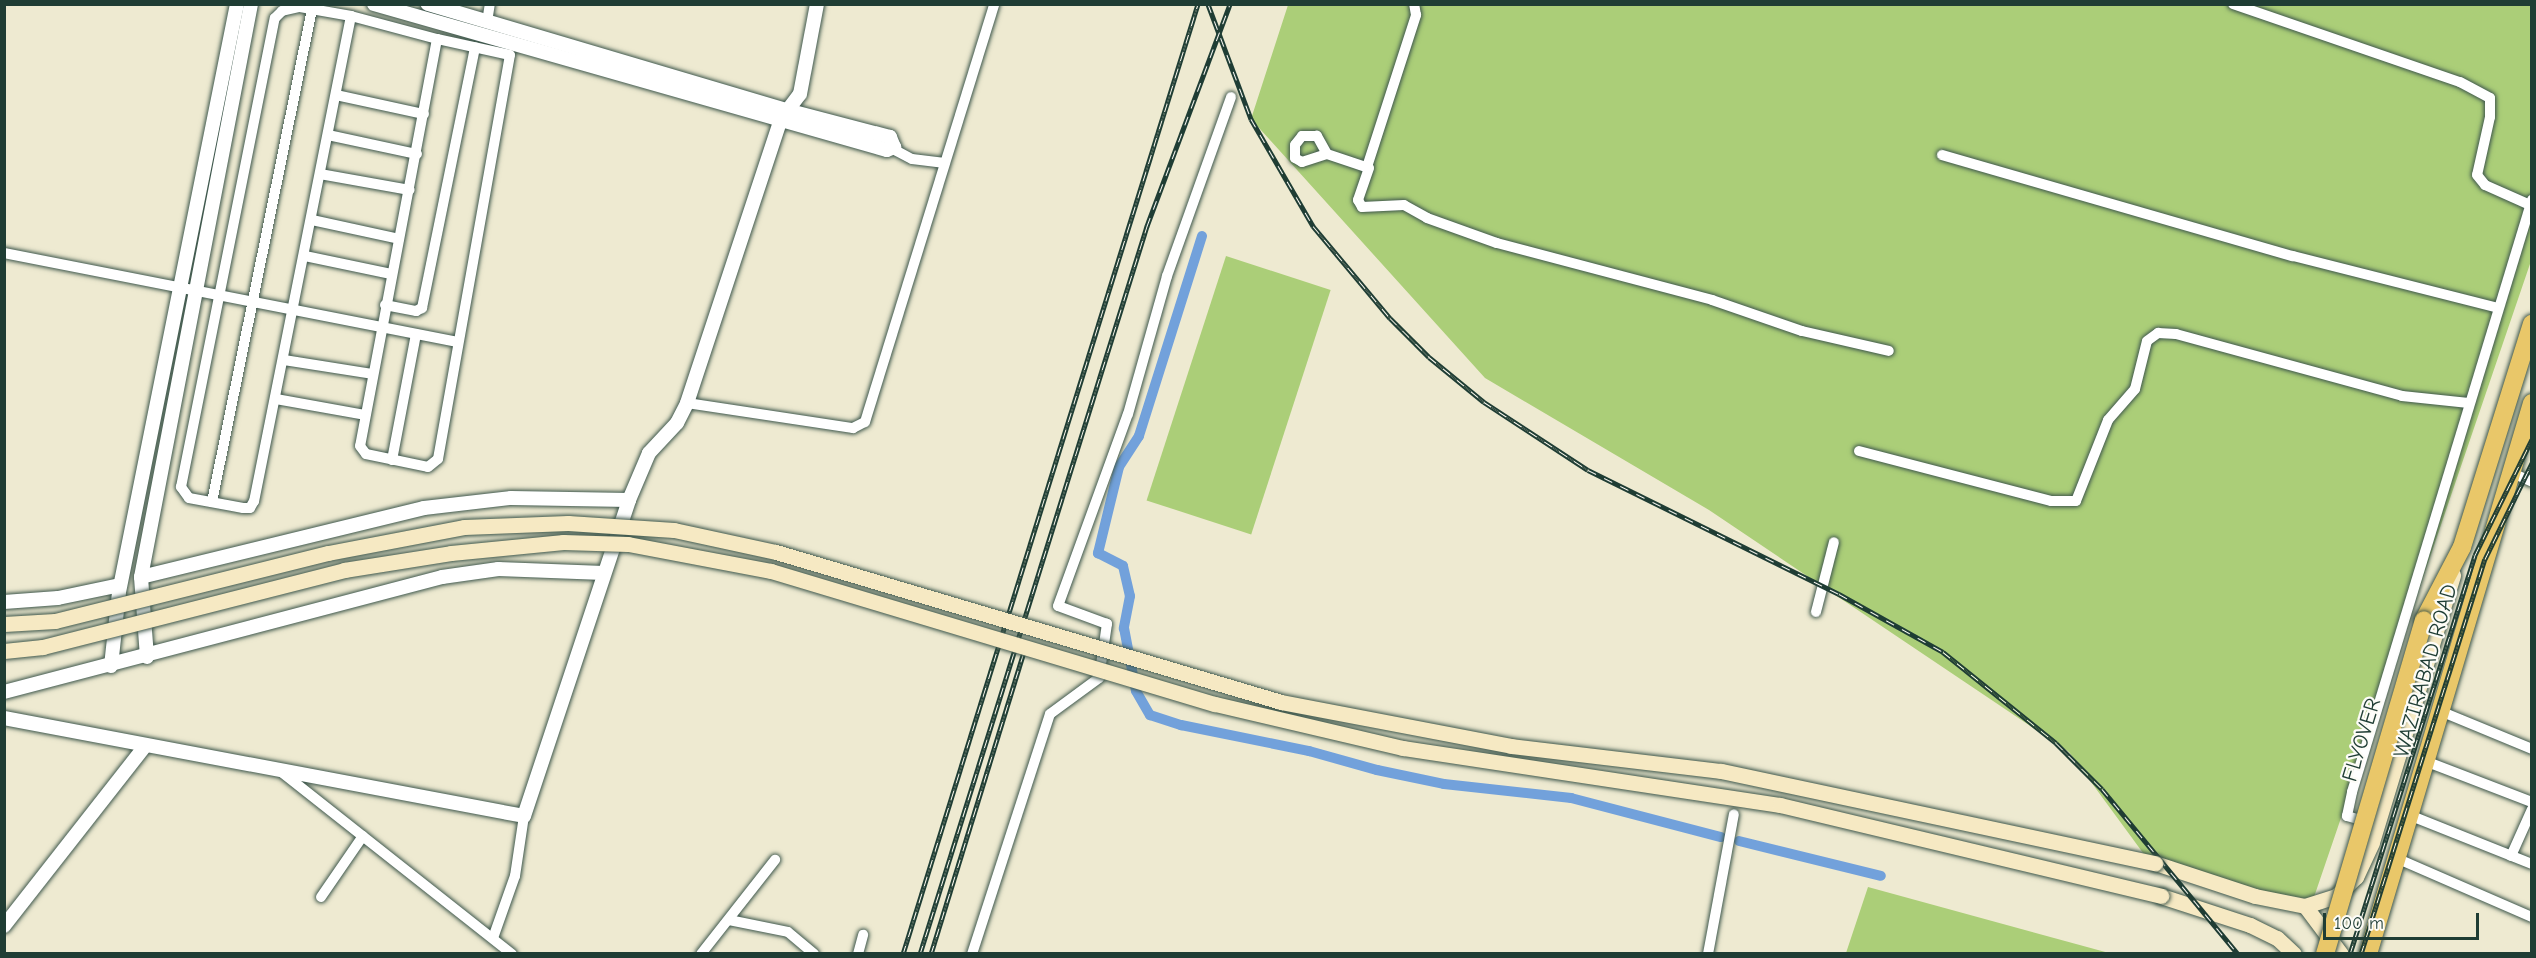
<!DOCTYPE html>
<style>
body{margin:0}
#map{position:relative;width:2536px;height:958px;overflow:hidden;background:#eeead1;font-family:"Comic Neue",sans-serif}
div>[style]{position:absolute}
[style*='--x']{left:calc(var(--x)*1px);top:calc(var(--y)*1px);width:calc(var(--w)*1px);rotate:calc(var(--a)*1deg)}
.green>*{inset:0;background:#abce78;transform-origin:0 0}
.canal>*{height:10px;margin:-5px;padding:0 5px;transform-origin:5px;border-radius:5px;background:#72a1db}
.roads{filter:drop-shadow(0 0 2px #3e574c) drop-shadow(0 0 2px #3e574c)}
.minor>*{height:10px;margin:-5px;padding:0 5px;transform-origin:5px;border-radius:5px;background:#fff}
.tertiary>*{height:14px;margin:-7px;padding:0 7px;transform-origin:7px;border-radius:7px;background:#fff}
.secondary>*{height:15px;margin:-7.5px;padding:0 7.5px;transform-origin:7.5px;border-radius:7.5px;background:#f6e9c3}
.trunk>*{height:18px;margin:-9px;padding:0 9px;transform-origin:9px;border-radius:9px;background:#e9c769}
.rail>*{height:5px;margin-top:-2.5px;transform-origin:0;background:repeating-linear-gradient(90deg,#fdfcf7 0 9px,#1f3d34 0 18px);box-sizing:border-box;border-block:2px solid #1f3d34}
.bridges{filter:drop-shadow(0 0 2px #3e574c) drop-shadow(0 0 2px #3e574c)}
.secondary-bridge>*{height:15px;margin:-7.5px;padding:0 7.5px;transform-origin:7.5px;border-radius:7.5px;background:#f6e9c3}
.trunk-bridge>*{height:18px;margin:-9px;padding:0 9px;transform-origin:9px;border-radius:9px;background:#e9c769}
span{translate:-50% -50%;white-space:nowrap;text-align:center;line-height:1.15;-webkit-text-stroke:4.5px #fdfcf7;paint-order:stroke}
.street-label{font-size:22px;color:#1f3d34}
.frame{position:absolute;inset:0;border:6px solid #1f3d34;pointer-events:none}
.scale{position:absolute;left:2323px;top:913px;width:156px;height:27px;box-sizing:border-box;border:3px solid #1f3d34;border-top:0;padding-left:8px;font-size:18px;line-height:21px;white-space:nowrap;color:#1f3d34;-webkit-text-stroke:4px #fdfcf7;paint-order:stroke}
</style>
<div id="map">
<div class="green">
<div style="clip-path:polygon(1288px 5px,2531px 5px,2531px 261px,2313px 900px,2157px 872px,2069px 752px,1709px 510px,1485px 378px,1251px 119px)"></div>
<div style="left:1226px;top:256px;width:110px;height:257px;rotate:18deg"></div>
<div style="clip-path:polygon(1868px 887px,2109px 953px,1846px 953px)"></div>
</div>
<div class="canal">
<div style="--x:1202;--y:236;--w:210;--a:107.5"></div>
<div style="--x:1139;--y:436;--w:37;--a:123"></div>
<div style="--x:1119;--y:467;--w:89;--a:103.7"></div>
<div style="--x:1098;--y:553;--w:28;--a:27"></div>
<div style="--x:1123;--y:566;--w:31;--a:77"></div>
<div style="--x:1130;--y:596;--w:33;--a:101"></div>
<div style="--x:1124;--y:628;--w:64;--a:79.2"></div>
<div style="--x:1136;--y:691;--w:28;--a:60"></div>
<div style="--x:1150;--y:715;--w:33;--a:18"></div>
<div style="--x:1181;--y:725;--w:131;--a:11.5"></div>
<div style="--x:1309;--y:751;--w:71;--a:15.6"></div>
<div style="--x:1377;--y:770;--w:68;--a:11.8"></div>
<div style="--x:1444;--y:784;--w:128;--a:6.3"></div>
<div style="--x:1571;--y:798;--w:155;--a:14.6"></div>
<div style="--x:1739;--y:841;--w:146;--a:13.8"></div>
</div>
<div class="roads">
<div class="minor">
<div style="--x:2233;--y:4;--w:240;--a:19"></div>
<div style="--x:2460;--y:82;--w:34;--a:28"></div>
<div style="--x:2490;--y:98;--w:19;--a:90"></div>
<div style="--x:2490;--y:117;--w:59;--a:102.6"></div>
<div style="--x:2477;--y:175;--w:13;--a:51"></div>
<div style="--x:2485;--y:185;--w:49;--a:24"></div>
<div style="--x:351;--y:16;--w:495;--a:101.3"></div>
<div style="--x:254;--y:501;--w:8;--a:120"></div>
<div style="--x:250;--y:508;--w:7;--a:180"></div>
<div style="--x:243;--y:508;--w:55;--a:-169.5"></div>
<div style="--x:189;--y:498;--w:14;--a:-126"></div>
<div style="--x:181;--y:487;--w:478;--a:-78.7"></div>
<div style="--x:275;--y:18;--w:10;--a:-45"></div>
<div style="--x:282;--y:11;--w:18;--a:-13"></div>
<div style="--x:300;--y:7;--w:52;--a:10"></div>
<div style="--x:351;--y:16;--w:89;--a:15"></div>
<div style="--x:437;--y:39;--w:414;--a:100.7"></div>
<div style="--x:360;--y:446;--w:10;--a:53"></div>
<div style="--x:366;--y:454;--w:63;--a:11.8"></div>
<div style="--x:428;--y:467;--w:13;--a:-39"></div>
<div style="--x:438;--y:459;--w:410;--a:-79.9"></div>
<div style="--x:510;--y:55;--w:75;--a:-167.6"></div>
<div style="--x:487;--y:22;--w:18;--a:-81"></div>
<div style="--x:336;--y:95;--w:90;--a:12.2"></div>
<div style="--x:328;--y:135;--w:91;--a:12.1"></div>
<div style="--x:893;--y:149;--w:21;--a:28"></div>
<div style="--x:912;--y:159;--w:31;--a:7"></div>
<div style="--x:1327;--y:154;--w:21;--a:-119"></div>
<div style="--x:1317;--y:136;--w:15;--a:180"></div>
<div style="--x:1302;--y:136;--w:11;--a:128"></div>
<div style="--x:1295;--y:145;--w:13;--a:90"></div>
<div style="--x:1295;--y:158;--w:8;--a:30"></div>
<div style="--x:1302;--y:162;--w:26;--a:-18"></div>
<div style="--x:1327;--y:154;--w:44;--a:18.4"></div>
<div style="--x:1369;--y:168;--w:34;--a:109"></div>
<div style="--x:1358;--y:200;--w:8;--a:60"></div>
<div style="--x:1362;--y:207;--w:42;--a:-2.7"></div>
<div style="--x:1404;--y:205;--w:26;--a:29"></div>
<div style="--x:1427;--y:218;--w:74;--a:19.7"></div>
<div style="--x:1497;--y:243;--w:222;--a:14.8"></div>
<div style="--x:1712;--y:300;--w:95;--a:19"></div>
<div style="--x:1802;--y:331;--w:89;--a:12.9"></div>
<div style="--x:1942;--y:155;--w:365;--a:16.1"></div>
<div style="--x:2293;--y:256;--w:211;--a:14.2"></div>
<div style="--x:1367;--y:167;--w:160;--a:-72.1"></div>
<div style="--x:1416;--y:15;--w:11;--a:-100"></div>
<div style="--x:320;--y:174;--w:91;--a:10.1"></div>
<div style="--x:312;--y:220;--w:89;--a:12.3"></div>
<div style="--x:4;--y:253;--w:461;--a:11.1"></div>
<div style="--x:305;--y:256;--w:88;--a:11.8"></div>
<div style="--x:385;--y:305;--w:32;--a:11"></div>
<div style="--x:416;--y:311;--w:7;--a:-27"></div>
<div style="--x:422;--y:308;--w:266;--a:-78.5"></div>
<div style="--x:284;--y:360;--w:89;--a:9"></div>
<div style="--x:276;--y:399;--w:90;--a:10.2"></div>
<div style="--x:687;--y:403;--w:168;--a:8.6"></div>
<div style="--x:853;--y:428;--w:13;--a:-27"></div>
<div style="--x:865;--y:422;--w:437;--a:-72.8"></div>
<div style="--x:1859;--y:451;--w:198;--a:14.6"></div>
<div style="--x:2051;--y:501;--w:25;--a:0"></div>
<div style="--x:2076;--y:501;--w:87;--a:-68.4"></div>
<div style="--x:2108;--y:420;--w:41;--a:-48.9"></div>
<div style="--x:2135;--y:389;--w:49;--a:-76"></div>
<div style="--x:2147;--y:341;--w:14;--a:-36"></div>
<div style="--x:2158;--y:333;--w:18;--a:3"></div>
<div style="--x:2176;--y:334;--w:234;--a:15.3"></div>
<div style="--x:2402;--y:396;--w:67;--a:6"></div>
<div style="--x:392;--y:460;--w:128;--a:-79.2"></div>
<div style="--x:2510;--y:472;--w:24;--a:24"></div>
<div style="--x:212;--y:502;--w:503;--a:-78.53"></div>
<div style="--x:1816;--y:612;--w:72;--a:-75.6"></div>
<div style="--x:2440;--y:711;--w:100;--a:22.4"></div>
<div style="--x:2425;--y:761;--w:115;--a:21"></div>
<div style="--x:279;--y:770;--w:297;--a:38.3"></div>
<div style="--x:2409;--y:815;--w:132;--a:21.7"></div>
<div style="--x:2368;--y:822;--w:22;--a:-164"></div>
<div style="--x:2347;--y:816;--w:25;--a:-78"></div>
<div style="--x:2352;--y:792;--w:619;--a:-73.09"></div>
<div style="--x:2511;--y:856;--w:51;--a:-65.9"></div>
<div style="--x:2396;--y:858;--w:148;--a:23.5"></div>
<div style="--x:321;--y:897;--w:74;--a:-55.5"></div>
<div style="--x:729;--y:920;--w:60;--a:11.5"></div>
<div style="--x:788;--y:932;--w:34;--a:40"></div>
<div style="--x:493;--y:938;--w:66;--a:-70.5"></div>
<div style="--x:515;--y:876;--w:61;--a:-81.5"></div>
<div style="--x:701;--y:954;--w:120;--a:-51.8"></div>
<div style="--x:858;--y:954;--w:20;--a:-75"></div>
<div style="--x:972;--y:954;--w:252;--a:-72"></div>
<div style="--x:1050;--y:714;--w:61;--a:-36.3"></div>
<div style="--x:1099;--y:678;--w:55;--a:-81.6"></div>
<div style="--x:1107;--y:624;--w:52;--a:-159.8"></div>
<div style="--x:1058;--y:606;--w:204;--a:-70"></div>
<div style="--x:1128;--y:414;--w:143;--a:-74.2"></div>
<div style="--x:1167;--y:276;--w:190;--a:-70.3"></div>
<div style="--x:1708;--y:954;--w:142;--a:-79.5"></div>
</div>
<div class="tertiary">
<div style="--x:374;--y:4;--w:533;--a:15.89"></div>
<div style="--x:887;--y:150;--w:8;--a:-23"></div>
<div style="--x:894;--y:147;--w:11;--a:-112"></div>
<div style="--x:890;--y:137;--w:107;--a:-165.4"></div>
<div style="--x:786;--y:110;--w:374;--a:-163.5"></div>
<div style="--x:141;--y:577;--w:291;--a:-13.7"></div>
<div style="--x:424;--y:508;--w:88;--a:-6.6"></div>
<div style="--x:511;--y:498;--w:118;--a:1"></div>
<div style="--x:4;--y:602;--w:54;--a:-4.2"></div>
<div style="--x:58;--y:598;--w:63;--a:-11.8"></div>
<div style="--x:147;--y:657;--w:80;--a:-94.3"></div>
<div style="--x:141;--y:577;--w:583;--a:-79.13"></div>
<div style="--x:111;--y:666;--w:74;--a:-83.8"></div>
<div style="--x:119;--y:592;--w:600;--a:-78.65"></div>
<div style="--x:4;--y:692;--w:453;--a:-14.7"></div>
<div style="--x:442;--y:577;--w:57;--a:-8.1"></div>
<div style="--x:498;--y:569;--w:106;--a:2.2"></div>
<div style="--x:4;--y:718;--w:529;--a:10.67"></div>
<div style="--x:524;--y:816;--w:333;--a:-71.6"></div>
<div style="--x:629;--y:500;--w:51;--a:-66.9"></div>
<div style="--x:649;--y:453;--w:41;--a:-47"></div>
<div style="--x:677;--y:423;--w:22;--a:-63"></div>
<div style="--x:687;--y:403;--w:299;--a:-71.7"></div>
<div style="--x:781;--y:119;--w:31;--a:-53"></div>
<div style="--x:800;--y:94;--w:92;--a:-79.3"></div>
<div style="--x:4;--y:926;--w:229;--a:-51.9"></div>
</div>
<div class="secondary">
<div style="--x:2155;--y:863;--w:105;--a:18.3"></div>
<div style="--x:2255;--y:896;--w:51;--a:11.3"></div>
<div style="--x:2305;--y:906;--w:33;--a:-18"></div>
<div style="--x:2336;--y:896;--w:28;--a:-44"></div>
<div style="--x:2356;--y:877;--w:38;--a:-65"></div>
<div style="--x:2372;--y:842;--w:279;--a:-73.1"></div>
<div style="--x:2161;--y:896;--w:94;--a:18"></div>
<div style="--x:2250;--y:925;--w:30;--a:26"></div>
<div style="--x:2277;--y:938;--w:23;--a:43"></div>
<div style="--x:2305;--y:906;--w:60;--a:53.1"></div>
</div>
<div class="trunk">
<div style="--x:2424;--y:620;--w:82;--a:-62.5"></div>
<div style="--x:2462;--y:547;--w:234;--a:-72.6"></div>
<div style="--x:2368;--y:954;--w:575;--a:-73.42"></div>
</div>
</div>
<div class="rail">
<div style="--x:1208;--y:4;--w:123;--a:69.5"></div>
<div style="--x:1251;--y:119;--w:124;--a:59.9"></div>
<div style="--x:1313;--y:226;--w:120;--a:50.1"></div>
<div style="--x:1390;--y:318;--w:55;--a:45"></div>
<div style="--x:1429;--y:357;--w:71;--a:39.3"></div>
<div style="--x:1484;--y:402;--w:124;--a:33.2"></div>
<div style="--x:1588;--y:470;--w:280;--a:26.3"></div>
<div style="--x:1839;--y:594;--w:119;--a:29.1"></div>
<div style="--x:1943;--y:652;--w:145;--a:38.8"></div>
<div style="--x:2056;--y:743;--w:65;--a:45"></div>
<div style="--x:2102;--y:789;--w:214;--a:50.5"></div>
<div style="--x:903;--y:954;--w:995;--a:-72.75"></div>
<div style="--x:920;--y:954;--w:763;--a:-72.68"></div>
<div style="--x:1147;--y:226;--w:237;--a:-69.5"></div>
<div style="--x:931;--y:954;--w:326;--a:-72.9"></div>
<div style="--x:2350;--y:954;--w:418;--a:-72.6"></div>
<div style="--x:2475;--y:555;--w:129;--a:-63.8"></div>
<div style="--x:2361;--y:954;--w:414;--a:-72.6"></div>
<div style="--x:2485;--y:559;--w:107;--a:-63.9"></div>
</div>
<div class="bridges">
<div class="secondary-bridge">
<div style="--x:4;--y:624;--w:51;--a:-3.4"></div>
<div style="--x:55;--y:621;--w:281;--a:-14"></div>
<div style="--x:328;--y:553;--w:138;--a:-10.8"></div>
<div style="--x:464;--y:527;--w:104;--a:-2.2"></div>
<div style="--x:568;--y:523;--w:106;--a:3.8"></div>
<div style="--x:674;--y:530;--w:104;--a:12.2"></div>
<div style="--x:776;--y:552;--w:527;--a:16.54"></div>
<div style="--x:1281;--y:702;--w:234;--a:10.8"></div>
<div style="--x:1511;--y:746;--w:211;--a:6.8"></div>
<div style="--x:1721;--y:771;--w:444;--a:12"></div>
<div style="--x:4;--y:651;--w:39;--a:-6"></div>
<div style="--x:43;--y:647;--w:311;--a:-14.3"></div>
<div style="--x:344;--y:570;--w:108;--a:-9"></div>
<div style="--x:451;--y:553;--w:113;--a:-5.6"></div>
<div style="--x:563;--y:542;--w:65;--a:1.8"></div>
<div style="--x:628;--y:544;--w:146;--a:10.7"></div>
<div style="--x:771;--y:571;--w:463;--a:16.7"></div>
<div style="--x:1215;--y:704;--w:193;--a:13.2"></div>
<div style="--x:1403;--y:748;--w:381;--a:8.6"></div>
<div style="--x:1780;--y:805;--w:392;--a:13.4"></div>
</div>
<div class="trunk-bridge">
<div style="--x:2325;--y:954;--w:348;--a:-73.5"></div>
</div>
</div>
<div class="street-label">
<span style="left:2426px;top:671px;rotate:-74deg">WAZIRABAD ROAD</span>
<span style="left:2362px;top:740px;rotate:-73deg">FLYOVER</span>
</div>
<div class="frame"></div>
<div class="scale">100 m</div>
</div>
